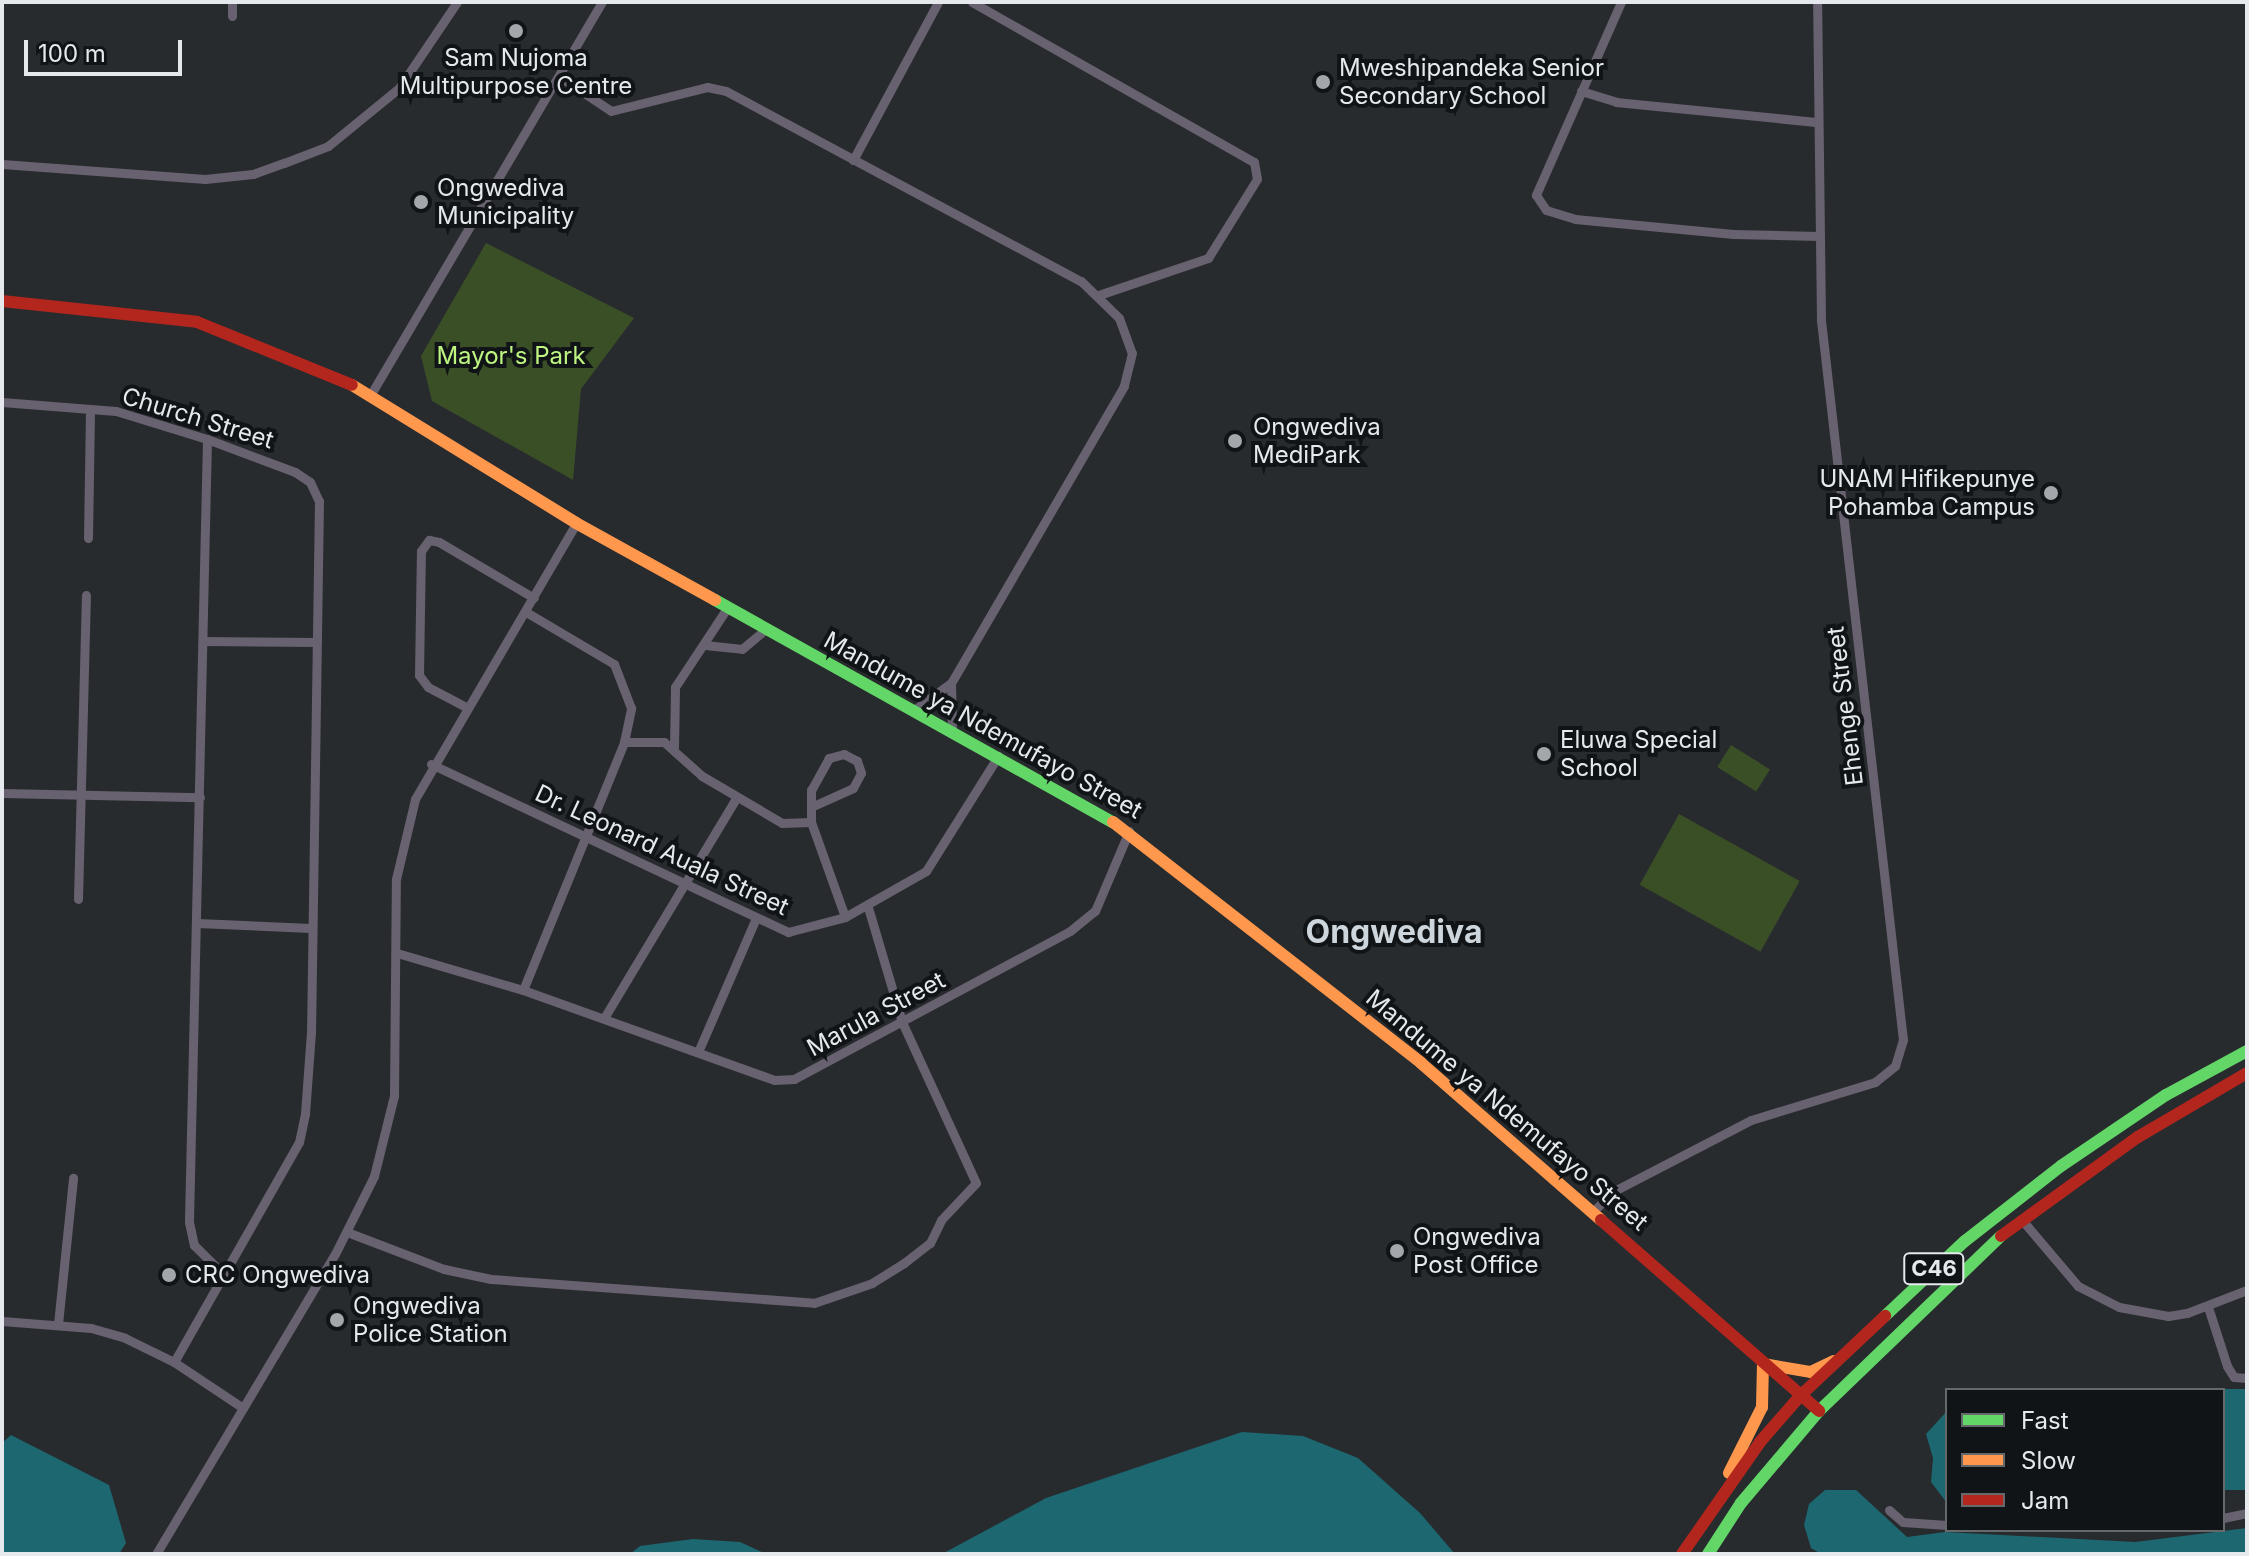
<!DOCTYPE html>
<style>
body{margin:0}
#map{position:relative;width:2249px;height:1556px;overflow:hidden;background:#282b2e;font-family:Inter,sans-serif}
div>[style]{position:absolute}
[style*='--x']{left:calc(var(--x)*1px);top:calc(var(--y)*1px);width:calc(var(--w)*1px);rotate:calc(var(--a)*1deg)}
.green>*{inset:0;background:#3b4f26;transform-origin:0 0}
.water>*{inset:0;background:#1c6770;transform-origin:0 0}
.street>*{height:9px;margin:-4.5px;padding:0 4.5px;transform-origin:4.5px;border-radius:4.5px;background:#68616f}
.fast>*{height:12px;margin:-6px;padding:0 6px;transform-origin:6px;border-radius:6px;background:#63d668}
.slow>*{height:12px;margin:-6px;padding:0 6px;transform-origin:6px;border-radius:6px;background:#ff974d}
.jam>*{height:12px;margin:-6px;padding:0 6px;transform-origin:6px;border-radius:6px;background:#b3261e}
.dots>*{width:22px;height:22px;translate:-50% -50%;box-sizing:border-box;border:4px solid #111416;border-radius:50%}
span{translate:-50% -50%;white-space:nowrap;text-align:center;line-height:1.15;-webkit-text-stroke:8px #111416;paint-order:stroke}
.shield-label span{padding:2px 6px;background:#111416;border:2px solid;border-radius:6px;-webkit-text-stroke-width:0}
.shield-label{font-size:22px;color:#e5e9ed;font-weight:700}
.poi-label{font-size:24px;color:#e5e9ed}
.left{translate:0 -50%;text-align:left}
.right{translate:-100% -50%;text-align:right}
.park-label{font-size:24px;color:#bef581}
.street-label{font-size:24px;color:#e5e9ed}
.district-label{font-size:32px;color:#cdd6dc;font-weight:700}
.frame{position:absolute;inset:0;border:4px solid #e5e9ed;pointer-events:none}
.legend{position:absolute;left:1945px;top:1388px;width:280px;height:144px;box-sizing:border-box;background:#111416;border:2px solid #66696c;margin:0;padding:10px 14px;list-style:none;font-size:24px;color:#e5e9ed}
.legend li{display:flex;align-items:center;gap:16px;height:40px}
.legend b{width:40px;border:2px solid #66696c}
.scale{position:absolute;left:24px;top:40px;width:158px;height:36px;box-sizing:border-box;border:4px solid #e5e9ed;border-top:0;padding-left:10px;font-size:24px;line-height:28px;white-space:nowrap;color:#e5e9ed;-webkit-text-stroke:6px #111416;paint-order:stroke}
</style>
<div id="map">
<div class="green">
<div style="clip-path:polygon(486px 243px,634px 318px,581px 389px,573px 480px,432px 401px,421px 356px)"></div>
<div style="left:1731px;top:745px;width:46px;height:26px;rotate:32deg"></div>
<div style="left:1679px;top:814px;width:138px;height:81px;rotate:29deg"></div>
</div>
<div class="water">
<div style="left:2247px;top:1389px;width:101px;height:24px;rotate:90deg"></div>
<div style="clip-path:polygon(1947px 1411px,1947px 1503px,1931px 1482px,1933px 1458px,1926px 1434px)"></div>
<div style="clip-path:polygon(1242px 1432px,1303px 1436px,1358px 1458px,1420px 1513px,1455px 1554px,942px 1554px,1046px 1498px)"></div>
<div style="clip-path:polygon(11px 1435px,109px 1485px,126px 1543px,119px 1554px,2px 1554px,2px 1443px)"></div>
<div style="clip-path:polygon(1825px 1490px,1856px 1490px,1907px 1537px,1945px 1532px,2135px 1542px,2247px 1528px,2247px 1554px,1821px 1554px,1811px 1548px,1804px 1525px,1809px 1504px)"></div>
<div style="clip-path:polygon(693px 1539px,740px 1542px,766px 1554px,630px 1554px,640px 1546px)"></div>
</div>
<div class="street">
<div style="--x:972;--y:2;--w:324;--a:29.6"></div>
<div style="--x:1254;--y:162;--w:17;--a:80"></div>
<div style="--x:1257;--y:179;--w:93;--a:121.8"></div>
<div style="--x:1208;--y:258;--w:115;--a:161.3"></div>
<div style="--x:1621;--y:2;--w:211;--a:113.8"></div>
<div style="--x:1536;--y:195;--w:18;--a:56"></div>
<div style="--x:1546;--y:210;--w:30;--a:17"></div>
<div style="--x:1575;--y:219;--w:159;--a:5.4"></div>
<div style="--x:1733;--y:234;--w:85;--a:1.3"></div>
<div style="--x:232;--y:16;--w:14;--a:-90"></div>
<div style="--x:560;--y:77;--w:61;--a:33.7"></div>
<div style="--x:611;--y:111;--w:99;--a:-14"></div>
<div style="--x:707;--y:87;--w:19;--a:12"></div>
<div style="--x:726;--y:91;--w:403;--a:28.2"></div>
<div style="--x:1081;--y:281;--w:53;--a:44.2"></div>
<div style="--x:1119;--y:318;--w:37;--a:70"></div>
<div style="--x:1132;--y:353;--w:34;--a:104"></div>
<div style="--x:1124;--y:386;--w:344;--a:120.2"></div>
<div style="--x:951;--y:683;--w:46;--a:143.9"></div>
<div style="--x:1581;--y:91;--w:37;--a:17"></div>
<div style="--x:1616;--y:102;--w:203;--a:5.7"></div>
<div style="--x:853;--y:160;--w:179;--a:-61.7"></div>
<div style="--x:2;--y:164;--w:204;--a:4.2"></div>
<div style="--x:205;--y:179;--w:48;--a:-5.9"></div>
<div style="--x:253;--y:174;--w:33;--a:-20"></div>
<div style="--x:284;--y:163;--w:47;--a:-21.1"></div>
<div style="--x:328;--y:146;--w:92;--a:-39.2"></div>
<div style="--x:399;--y:88;--w:104;--a:-56"></div>
<div style="--x:371;--y:394;--w:455;--a:-59.5"></div>
<div style="--x:2;--y:402;--w:114;--a:4.5"></div>
<div style="--x:116;--y:411;--w:95;--a:17.1"></div>
<div style="--x:207;--y:439;--w:94;--a:20.6"></div>
<div style="--x:295;--y:472;--w:18;--a:34"></div>
<div style="--x:310;--y:482;--w:21;--a:65"></div>
<div style="--x:319;--y:501;--w:531;--a:90.86"></div>
<div style="--x:311;--y:1032;--w:82;--a:94.2"></div>
<div style="--x:305;--y:1114;--w:29;--a:102"></div>
<div style="--x:299;--y:1142;--w:253;--a:119.6"></div>
<div style="--x:207;--y:439;--w:783;--a:91.32"></div>
<div style="--x:189;--y:1222;--w:24;--a:78"></div>
<div style="--x:194;--y:1245;--w:40;--a:45"></div>
<div style="--x:88;--y:538;--w:129;--a:-89.1"></div>
<div style="--x:204;--y:641;--w:113;--a:0.5"></div>
<div style="--x:705;--y:645;--w:37;--a:6"></div>
<div style="--x:742;--y:649;--w:31;--a:-40"></div>
<div style="--x:951;--y:683;--w:48;--a:88.8"></div>
<div style="--x:466;--y:707;--w:43;--a:-152.2"></div>
<div style="--x:428;--y:687;--w:15;--a:-127"></div>
<div style="--x:419;--y:675;--w:124;--a:-89.1"></div>
<div style="--x:421;--y:551;--w:14;--a:-54"></div>
<div style="--x:429;--y:540;--w:10;--a:11"></div>
<div style="--x:439;--y:542;--w:110;--a:30.5"></div>
<div style="--x:624;--y:742;--w:40;--a:0"></div>
<div style="--x:664;--y:742;--w:51;--a:41.8"></div>
<div style="--x:702;--y:776;--w:93;--a:30.4"></div>
<div style="--x:782;--y:823;--w:29;--a:-2"></div>
<div style="--x:674;--y:747;--w:60;--a:-89"></div>
<div style="--x:675;--y:687;--w:95;--a:-56.6"></div>
<div style="--x:431;--y:764;--w:395;--a:25.2"></div>
<div style="--x:788;--y:932;--w:59;--a:-14.7"></div>
<div style="--x:845;--y:917;--w:93;--a:-29.6"></div>
<div style="--x:926;--y:871;--w:136;--a:-57.9"></div>
<div style="--x:2;--y:793;--w:198;--a:1.2"></div>
<div style="--x:811;--y:807;--w:46;--a:-24.3"></div>
<div style="--x:853;--y:788;--w:17;--a:-62"></div>
<div style="--x:861;--y:773;--w:13;--a:-108"></div>
<div style="--x:857;--y:761;--w:15;--a:-152"></div>
<div style="--x:844;--y:754;--w:16;--a:165"></div>
<div style="--x:829;--y:758;--w:37;--a:119"></div>
<div style="--x:811;--y:790;--w:32;--a:90"></div>
<div style="--x:811;--y:822;--w:101;--a:70.3"></div>
<div style="--x:78;--y:899;--w:304;--a:-88.5"></div>
<div style="--x:197;--y:923;--w:114;--a:2.5"></div>
<div style="--x:397;--y:953;--w:131;--a:16.4"></div>
<div style="--x:523;--y:990;--w:267;--a:19.7"></div>
<div style="--x:774;--y:1080;--w:20;--a:-3"></div>
<div style="--x:794;--y:1079;--w:313;--a:-28.2"></div>
<div style="--x:1070;--y:931;--w:32;--a:-39"></div>
<div style="--x:1095;--y:911;--w:87;--a:-67"></div>
<div style="--x:523;--y:990;--w:268;--a:-67.8"></div>
<div style="--x:624;--y:742;--w:35;--a:-78"></div>
<div style="--x:631;--y:708;--w:47;--a:-111.1"></div>
<div style="--x:614;--y:664;--w:102;--a:-149.4"></div>
<div style="--x:604;--y:1018;--w:258;--a:-59"></div>
<div style="--x:698;--y:1052;--w:146;--a:-66.6"></div>
<div style="--x:1593;--y:1211;--w:31;--a:-42"></div>
<div style="--x:1616;--y:1190;--w:152;--a:-27.4"></div>
<div style="--x:1751;--y:1120;--w:130;--a:-17"></div>
<div style="--x:1875;--y:1082;--w:26;--a:-39"></div>
<div style="--x:1895;--y:1066;--w:27;--a:-73"></div>
<div style="--x:1903;--y:1040;--w:725;--a:-96.5"></div>
<div style="--x:1821;--y:320;--w:318;--a:-90.7"></div>
<div style="--x:2022;--y:1220;--w:87;--a:49.7"></div>
<div style="--x:2078;--y:1286;--w:46;--a:27.1"></div>
<div style="--x:2119;--y:1307;--w:50;--a:10.4"></div>
<div style="--x:2168;--y:1316;--w:19;--a:-9"></div>
<div style="--x:2187;--y:1313;--w:64;--a:-21"></div>
<div style="--x:347;--y:1232;--w:104;--a:20.9"></div>
<div style="--x:444;--y:1269;--w:48;--a:12"></div>
<div style="--x:491;--y:1279;--w:324;--a:4.2"></div>
<div style="--x:814;--y:1303;--w:61;--a:-19"></div>
<div style="--x:872;--y:1283;--w:38;--a:-32"></div>
<div style="--x:904;--y:1263;--w:33;--a:-38"></div>
<div style="--x:930;--y:1243;--w:25;--a:-64"></div>
<div style="--x:941;--y:1220;--w:51;--a:-46.6"></div>
<div style="--x:976;--y:1183;--w:177;--a:-114.7"></div>
<div style="--x:902;--y:1022;--w:120;--a:-106.5"></div>
<div style="--x:2208;--y:1307;--w:62;--a:72.1"></div>
<div style="--x:2227;--y:1366;--w:13;--a:58"></div>
<div style="--x:2234;--y:1377;--w:13;--a:4"></div>
<div style="--x:2;--y:1321;--w:89;--a:4.5"></div>
<div style="--x:91;--y:1328;--w:35;--a:16"></div>
<div style="--x:125;--y:1338;--w:55;--a:26.1"></div>
<div style="--x:174;--y:1362;--w:83;--a:33.7"></div>
<div style="--x:58;--y:1324;--w:147;--a:-84.1"></div>
<div style="--x:1889;--y:1510;--w:18;--a:41"></div>
<div style="--x:1903;--y:1522;--w:44;--a:3.9"></div>
<div style="--x:2223;--y:1518;--w:25;--a:-12"></div>
<div style="--x:156;--y:1554;--w:349;--a:-59.2"></div>
<div style="--x:335;--y:1254;--w:87;--a:-63.4"></div>
<div style="--x:374;--y:1176;--w:82;--a:-76"></div>
<div style="--x:394;--y:1096;--w:217;--a:-89.5"></div>
<div style="--x:396;--y:879;--w:82;--a:-76.6"></div>
<div style="--x:415;--y:799;--w:320;--a:-59.7"></div>
</div>
<div class="fast">
<div style="--x:715;--y:600;--w:456;--a:29.2"></div>
<div style="--x:1885;--y:1316;--w:110;--a:-43.2"></div>
<div style="--x:1965;--y:1241;--w:122;--a:-38"></div>
<div style="--x:2061;--y:1166;--w:127;--a:-34.1"></div>
<div style="--x:2166;--y:1095;--w:92;--a:-28.5"></div>
<div style="--x:1708;--y:1554;--w:61;--a:-57.1"></div>
<div style="--x:1741;--y:1503;--w:121;--a:-49.7"></div>
<div style="--x:1819;--y:1411;--w:252;--a:-43.9"></div>
</div>
<div class="slow">
<div style="--x:352;--y:385;--w:263;--a:31.6"></div>
<div style="--x:576;--y:523;--w:159;--a:29"></div>
<div style="--x:1113;--y:822;--w:391;--a:38"></div>
<div style="--x:1421;--y:1063;--w:239;--a:41.1"></div>
<div style="--x:1729;--y:1473;--w:74;--a:-63.4"></div>
<div style="--x:1762;--y:1407;--w:43;--a:-88.7"></div>
<div style="--x:1763;--y:1364;--w:49;--a:9.5"></div>
<div style="--x:1811;--y:1372;--w:25;--a:-26"></div>
</div>
<div class="jam">
<div style="--x:2;--y:301;--w:196;--a:6.1"></div>
<div style="--x:197;--y:322;--w:167;--a:22.1"></div>
<div style="--x:1601;--y:1220;--w:290;--a:41.2"></div>
<div style="--x:2001;--y:1236;--w:169;--a:-35.9"></div>
<div style="--x:2138;--y:1137;--w:126;--a:-30.4"></div>
<div style="--x:1682;--y:1554;--w:136;--a:-55.1"></div>
<div style="--x:1760;--y:1442;--w:61;--a:-49"></div>
<div style="--x:1800;--y:1396;--w:117;--a:-43.3"></div>
</div>
<div class="dots">
<div style="left:516px;top:31px;background:#a3a6aa"></div>
<div style="left:1323px;top:82px;background:#a3a6aa"></div>
<div style="left:421px;top:202px;background:#a3a6aa"></div>
<div style="left:1235px;top:441px;background:#a3a6aa"></div>
<div style="left:2051px;top:493px;background:#a3a6aa"></div>
<div style="left:1544px;top:754px;background:#a3a6aa"></div>
<div style="left:1397px;top:1251px;background:#a3a6aa"></div>
<div style="left:169px;top:1275px;background:#a3a6aa"></div>
<div style="left:337px;top:1320px;background:#a3a6aa"></div>
</div>
<div class="shield-label">
<span style="left:1934px;top:1269px">C46</span>
</div>
<div class="poi-label">
<span style="left:516px;top:72px">Sam Nujoma<br>Multipurpose Centre</span>
<span class="left" style="left:1339px;top:82px">Mweshipandeka Senior<br>Secondary School</span>
<span class="left" style="left:437px;top:202px">Ongwediva<br>Municipality</span>
<span class="left" style="left:1253px;top:441px">Ongwediva<br>MediPark</span>
<span class="right" style="left:2035px;top:493px">UNAM Hifikepunye<br>Pohamba Campus</span>
<span class="left" style="left:1560px;top:754px">Eluwa Special<br>School</span>
<span class="left" style="left:1413px;top:1251px">Ongwediva<br>Post Office</span>
<span class="left" style="left:185px;top:1275px">CRC Ongwediva</span>
<span class="left" style="left:353px;top:1320px">Ongwediva<br>Police Station</span>
</div>
<div class="park-label">
<span style="left:511px;top:356px">Mayor's Park</span>
</div>
<div class="street-label">
<span style="left:198px;top:418px;rotate:17deg">Church Street</span>
<span style="left:1845px;top:706px;rotate:-97deg">Ehenge Street</span>
<span style="left:983px;top:725px;rotate:29deg">Mandume ya Ndemufayo Street</span>
<span style="left:662px;top:850px;rotate:25deg">Dr. Leonard Auala Street</span>
<span style="left:876px;top:1014px;rotate:-28deg">Marula Street</span>
<span style="left:1507px;top:1110px;rotate:40deg">Mandume ya Ndemufayo Street</span>
</div>
<div class="district-label">
<span style="left:1394px;top:932px">Ongwediva</span>
</div>
<div class="frame"></div>
<ul class="legend">
<li><b style="height:10px;background:#63d668"></b>Fast</li>
<li><b style="height:10px;background:#ff974d"></b>Slow</li>
<li><b style="height:10px;background:#b3261e"></b>Jam</li>
</ul>
<div class="scale">100 m</div>
</div>
